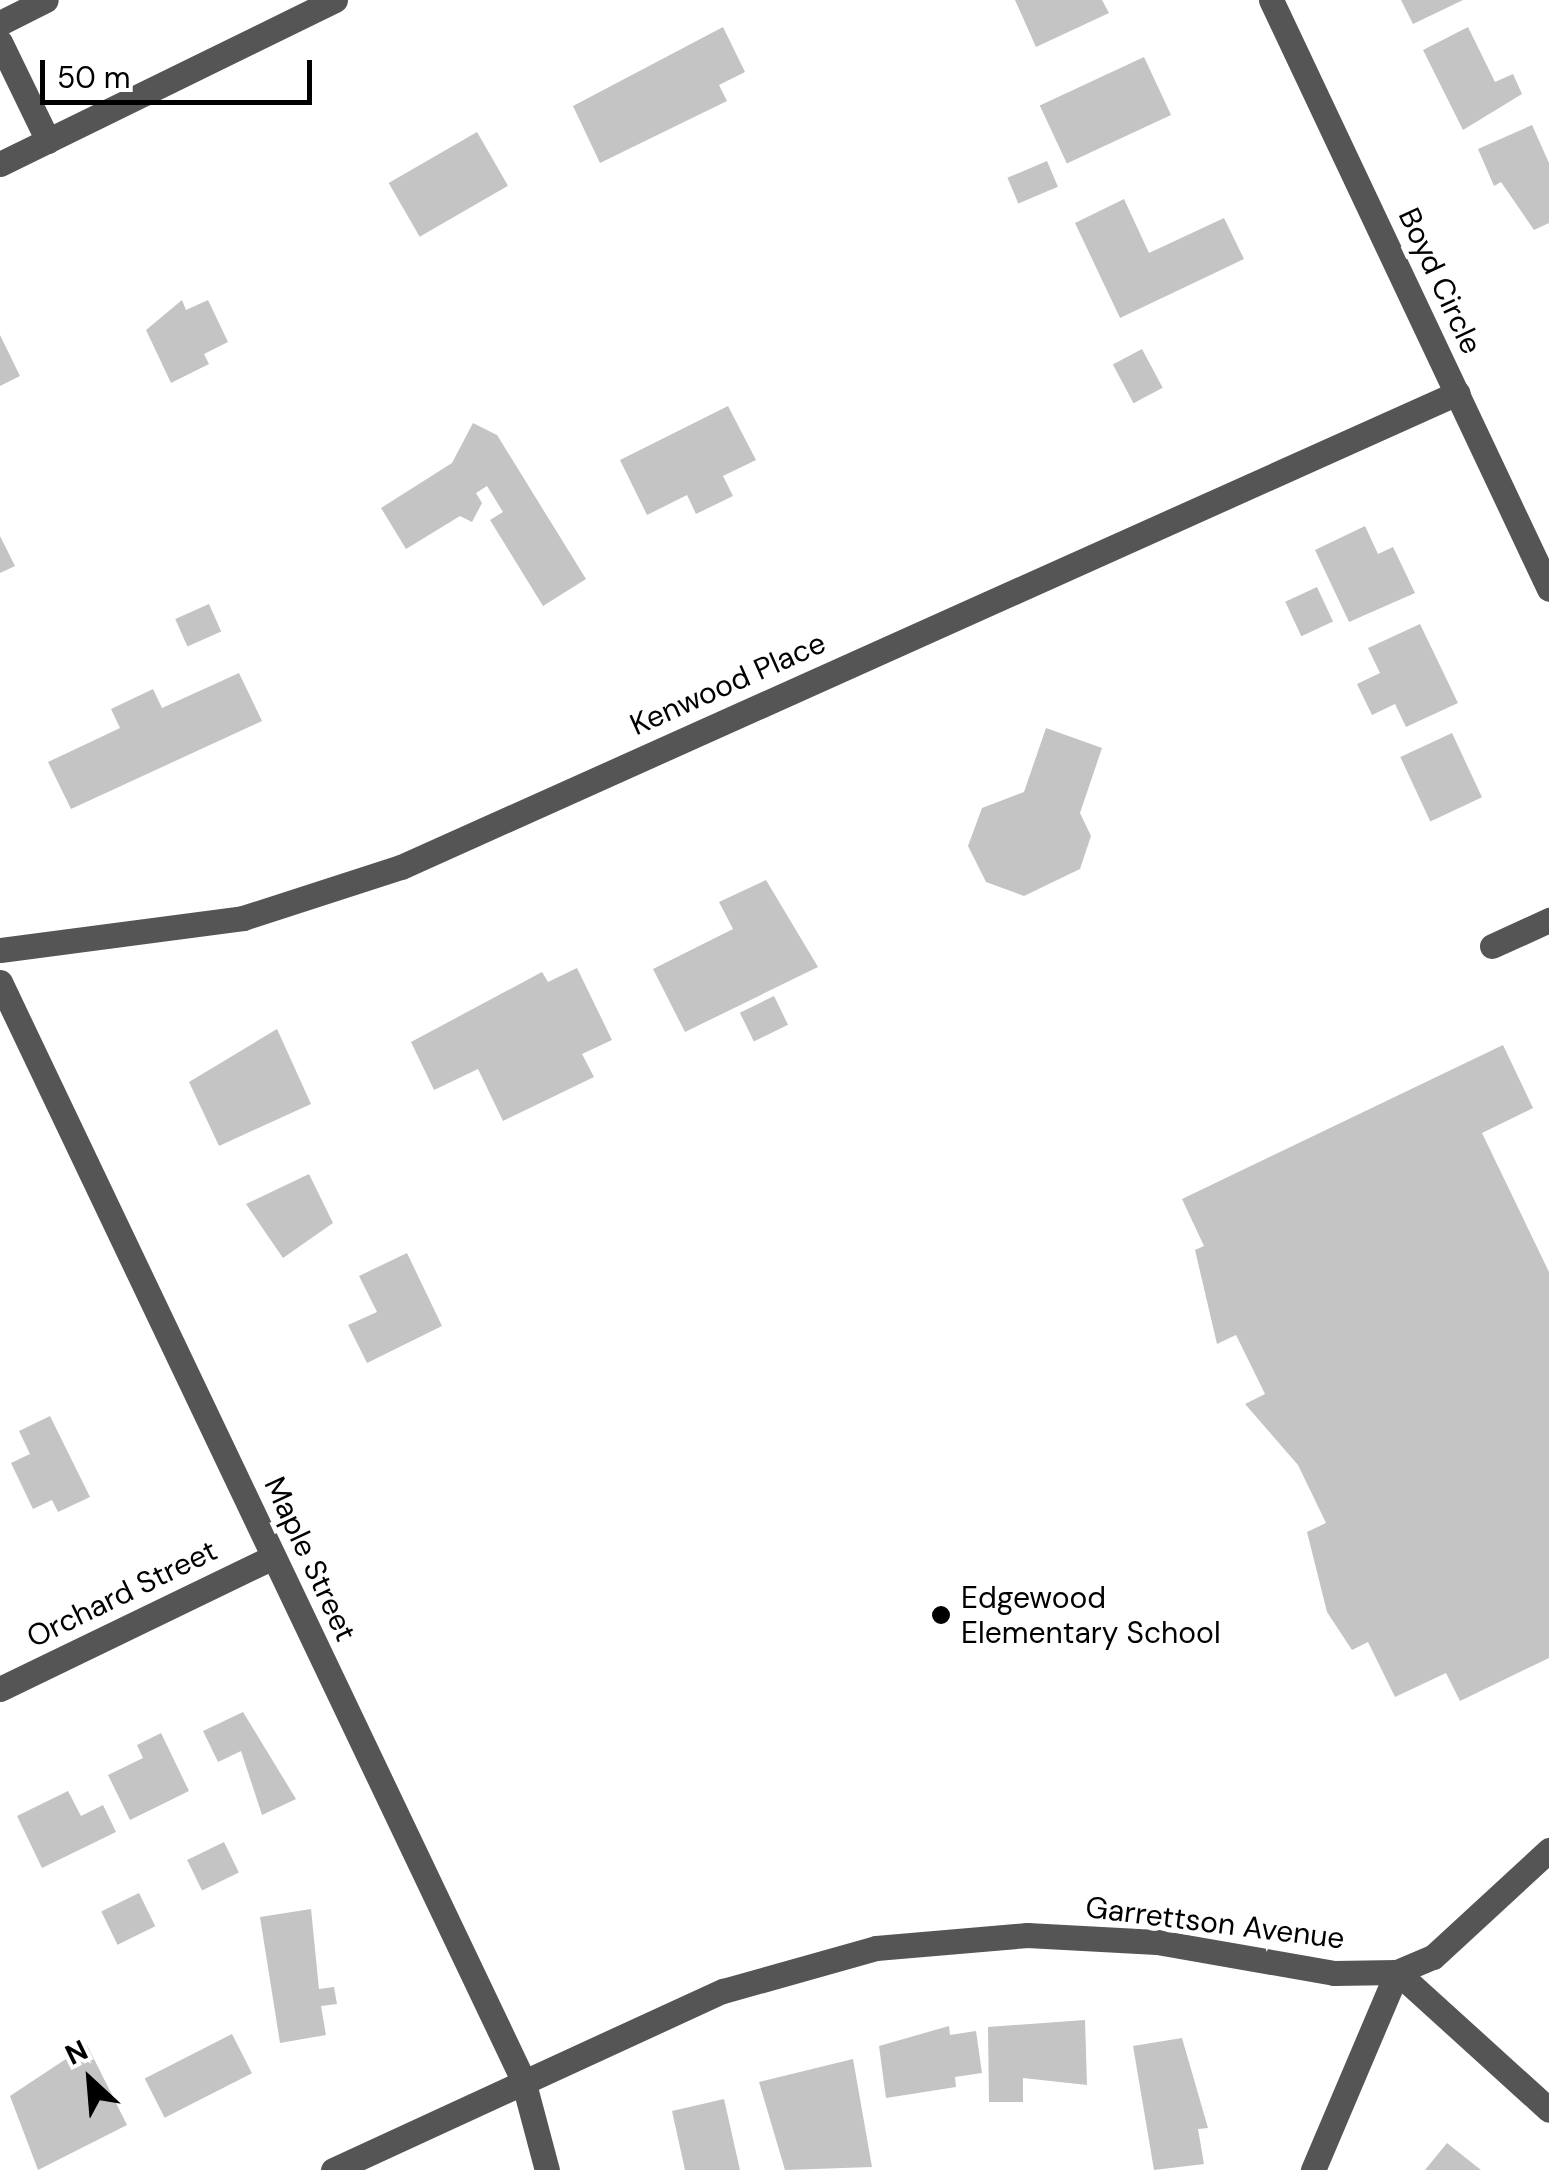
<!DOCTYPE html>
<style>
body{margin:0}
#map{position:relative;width:1549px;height:2170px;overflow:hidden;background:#fff;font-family:"DM Sans",sans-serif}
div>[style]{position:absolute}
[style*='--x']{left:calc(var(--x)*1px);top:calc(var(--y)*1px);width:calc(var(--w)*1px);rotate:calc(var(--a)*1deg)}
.building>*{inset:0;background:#c4c4c4;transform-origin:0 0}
.minor>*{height:25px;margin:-12.5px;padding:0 12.5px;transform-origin:12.5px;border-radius:12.5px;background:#555}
.dots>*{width:28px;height:28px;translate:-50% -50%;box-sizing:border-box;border:5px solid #fff;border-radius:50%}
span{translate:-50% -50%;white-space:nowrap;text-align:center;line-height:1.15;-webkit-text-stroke:10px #fff;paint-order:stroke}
.street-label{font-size:30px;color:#000}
.poi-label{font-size:30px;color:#000}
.left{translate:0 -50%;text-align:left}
.north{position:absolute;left:40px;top:2030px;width:100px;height:100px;-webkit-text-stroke:8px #fff;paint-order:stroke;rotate:334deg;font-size:28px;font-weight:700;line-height:40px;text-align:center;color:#000}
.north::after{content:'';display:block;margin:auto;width:35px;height:45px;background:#000;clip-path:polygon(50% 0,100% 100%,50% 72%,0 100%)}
.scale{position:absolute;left:40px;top:60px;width:272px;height:45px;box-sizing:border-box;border:5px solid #000;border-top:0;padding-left:12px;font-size:30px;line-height:35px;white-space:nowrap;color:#000;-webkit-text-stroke:8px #fff;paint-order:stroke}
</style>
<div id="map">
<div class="building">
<div style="clip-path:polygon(1015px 0,1102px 0,1109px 13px,1036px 47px)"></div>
<div style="clip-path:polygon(1401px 0,1463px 0,1413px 24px)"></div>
<div style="clip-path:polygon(723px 27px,745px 72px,719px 85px,727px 101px,600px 163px,573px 106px)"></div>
<div style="clip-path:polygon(1468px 27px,1495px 82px,1513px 74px,1522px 94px,1463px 130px,1423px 50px)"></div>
<div style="left:1144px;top:57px;width:64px;height:115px;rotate:65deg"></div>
<div style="clip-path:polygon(1532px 125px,1549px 163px,1549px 223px,1534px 230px,1501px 182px,1494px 186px,1478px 149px)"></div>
<div style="left:477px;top:132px;width:62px;height:102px;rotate:60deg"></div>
<div style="left:1047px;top:161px;width:28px;height:43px;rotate:67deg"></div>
<div style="clip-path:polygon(1124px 199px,1149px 253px,1224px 218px,1244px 259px,1120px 318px,1075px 223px)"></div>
<div style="clip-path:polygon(182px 300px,186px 310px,208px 300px,228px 342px,204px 354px,209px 364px,171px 383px,146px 330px)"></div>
<div style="clip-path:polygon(0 335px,20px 376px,0 386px)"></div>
<div style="left:1142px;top:349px;width:44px;height:33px;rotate:62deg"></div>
<div style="clip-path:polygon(728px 406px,756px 460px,723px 476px,733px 496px,696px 514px,687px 495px,647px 515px,620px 460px)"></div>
<div style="clip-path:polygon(473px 423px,497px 435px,586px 579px,543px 606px,490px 520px,503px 512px,487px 486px,476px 493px,482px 503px,472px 522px,460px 516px,406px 549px,381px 508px,452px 463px)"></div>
<div style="clip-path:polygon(1365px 526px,1378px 554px,1393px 547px,1415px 593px,1349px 622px,1315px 550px)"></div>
<div style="clip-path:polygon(0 536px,15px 566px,0 573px)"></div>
<div style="left:1317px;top:587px;width:38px;height:35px;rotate:65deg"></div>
<div style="left:209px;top:604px;width:30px;height:37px;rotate:66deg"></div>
<div style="clip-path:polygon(1420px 624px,1458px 703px,1406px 727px,1395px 704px,1372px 715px,1357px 684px,1380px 673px,1368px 648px)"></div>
<div style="clip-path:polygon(239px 673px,262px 721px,71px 809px,48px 762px,120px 728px,111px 709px,153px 689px,162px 708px)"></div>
<div style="clip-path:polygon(1046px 728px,1102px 748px,1080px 813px,1091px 836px,1080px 869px,1024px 896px,986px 882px,968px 846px,982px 808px,1024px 792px)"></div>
<div style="left:1452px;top:733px;width:71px;height:57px;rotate:65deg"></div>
<div style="clip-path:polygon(766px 880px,818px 967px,685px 1032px,653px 969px,733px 929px,719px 902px)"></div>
<div style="clip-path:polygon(577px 968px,612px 1040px,582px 1054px,594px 1077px,503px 1121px,478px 1069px,434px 1090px,411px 1042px,542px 972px,548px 982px)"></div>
<div style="left:774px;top:996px;width:32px;height:38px;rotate:64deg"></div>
<div style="clip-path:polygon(277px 1029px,311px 1104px,219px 1146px,189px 1082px)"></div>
<div style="clip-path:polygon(1503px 1045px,1533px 1108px,1482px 1133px,1549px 1272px,1549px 1658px,1460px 1701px,1446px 1673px,1395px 1697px,1368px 1642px,1352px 1650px,1327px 1612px,1307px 1532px,1326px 1523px,1298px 1465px,1245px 1404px,1265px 1394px,1236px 1335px,1217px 1344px,1195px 1250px,1204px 1246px,1182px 1199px)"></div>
<div style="clip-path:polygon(309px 1174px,333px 1223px,283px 1258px,246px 1204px)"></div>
<div style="clip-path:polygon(407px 1253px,442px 1326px,367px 1363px,348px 1325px,377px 1312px,359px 1276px)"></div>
<div style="clip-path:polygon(50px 1416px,90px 1497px,58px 1512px,52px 1500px,33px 1509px,11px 1463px,30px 1454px,19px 1431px)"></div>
<div style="clip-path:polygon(243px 1712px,296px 1799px,262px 1815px,241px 1751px,218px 1762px,203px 1731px)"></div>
<div style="clip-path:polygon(161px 1733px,189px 1791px,130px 1820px,108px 1775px,143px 1758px,137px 1745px)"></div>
<div style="clip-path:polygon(68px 1791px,81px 1816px,103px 1805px,116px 1832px,42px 1868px,17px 1816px)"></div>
<div style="left:224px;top:1842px;width:34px;height:41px;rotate:64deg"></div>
<div style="left:139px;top:1893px;width:37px;height:42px;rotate:64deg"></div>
<div style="clip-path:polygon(311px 1909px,319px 1989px,334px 1987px,337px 2004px,321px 2006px,326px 2035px,280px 2043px,260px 1917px)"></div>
<div style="clip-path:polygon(1085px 2020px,1087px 2085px,1023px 2078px,1023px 2102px,989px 2102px,988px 2027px)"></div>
<div style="clip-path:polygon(949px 2026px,950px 2035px,976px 2031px,982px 2073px,955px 2077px,956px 2087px,886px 2098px,879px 2046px)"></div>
<div style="left:232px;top:2034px;width:44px;height:98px;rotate:63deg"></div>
<div style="clip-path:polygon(1182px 2038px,1208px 2128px,1198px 2129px,1204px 2164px,1154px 2170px,1133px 2046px)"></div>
<div style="clip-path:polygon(87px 2045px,127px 2125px,38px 2170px,10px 2096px)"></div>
<div style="clip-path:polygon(853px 2059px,872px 2167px,785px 2170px,759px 2082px)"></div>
<div style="clip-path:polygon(724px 2099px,740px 2170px,685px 2170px,672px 2111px)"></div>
<div style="clip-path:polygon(1447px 2143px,1481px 2170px,1425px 2170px)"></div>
</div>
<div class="minor">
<div style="--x:1271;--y:0;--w:651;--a:64.73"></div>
<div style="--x:0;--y:23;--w:51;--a:-26.6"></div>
<div style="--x:0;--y:42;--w:110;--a:64.1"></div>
<div style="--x:0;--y:164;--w:373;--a:-26.1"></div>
<div style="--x:1492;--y:946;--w:63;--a:-24.5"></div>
<div style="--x:0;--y:950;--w:245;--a:-7.5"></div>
<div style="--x:243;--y:918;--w:166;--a:-17.9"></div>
<div style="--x:401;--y:867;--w:1158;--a:-24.17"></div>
<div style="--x:0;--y:982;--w:1216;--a:64.53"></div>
<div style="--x:523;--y:2080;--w:93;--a:75.1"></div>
<div style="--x:0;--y:1689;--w:303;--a:-25.8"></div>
<div style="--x:333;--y:2170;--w:429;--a:-24.7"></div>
<div style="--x:723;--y:1991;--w:159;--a:-15.7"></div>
<div style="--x:876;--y:1948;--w:152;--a:-4.9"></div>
<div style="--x:1027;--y:1935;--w:130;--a:3.1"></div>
<div style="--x:1157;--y:1942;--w:180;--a:9.9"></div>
<div style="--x:1334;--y:1973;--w:63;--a:-0.9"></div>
<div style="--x:1397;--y:1972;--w:39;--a:-23"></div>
<div style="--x:1433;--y:1957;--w:158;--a:-42.7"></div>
<div style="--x:1313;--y:2170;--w:215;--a:-67"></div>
<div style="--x:1397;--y:1972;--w:205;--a:42.2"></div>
</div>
<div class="dots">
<div style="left:941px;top:1615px;background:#000"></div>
</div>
<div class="street-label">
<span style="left:1440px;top:281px;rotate:65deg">Boyd Circle</span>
<span style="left:728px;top:684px;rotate:-24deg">Kenwood Place</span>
<span style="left:310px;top:1559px;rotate:65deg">Maple Street</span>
<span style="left:122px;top:1594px;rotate:-26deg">Orchard Street</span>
<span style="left:1215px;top:1923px;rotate:7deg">Garrettson Avenue</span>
</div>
<div class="poi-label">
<span class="left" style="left:961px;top:1615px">Edgewood<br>Elementary School</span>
</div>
<div class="north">N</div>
<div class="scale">50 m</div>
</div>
